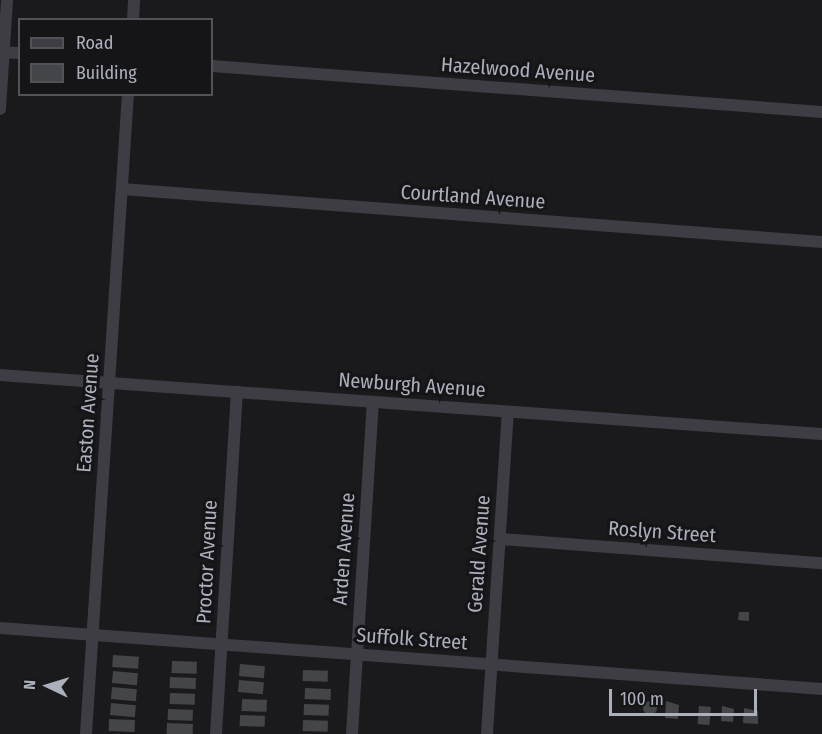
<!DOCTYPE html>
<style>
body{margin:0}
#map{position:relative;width:822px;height:734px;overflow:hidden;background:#1a1a1c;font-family:"Fira Sans Condensed",sans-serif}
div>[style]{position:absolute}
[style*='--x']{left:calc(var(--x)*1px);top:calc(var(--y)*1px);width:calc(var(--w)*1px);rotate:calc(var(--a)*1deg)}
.building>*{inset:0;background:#444549;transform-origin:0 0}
.round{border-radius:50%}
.minor>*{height:12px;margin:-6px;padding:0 6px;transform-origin:6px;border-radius:6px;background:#3d3d43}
span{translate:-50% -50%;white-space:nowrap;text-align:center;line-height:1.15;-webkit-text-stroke:6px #151517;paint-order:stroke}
.street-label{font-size:20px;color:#acb0bc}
.legend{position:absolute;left:18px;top:18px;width:195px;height:78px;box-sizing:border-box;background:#151517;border:2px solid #515359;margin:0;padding:8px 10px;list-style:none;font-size:18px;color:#acb0bc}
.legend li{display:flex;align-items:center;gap:12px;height:30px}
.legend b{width:30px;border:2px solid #515359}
.north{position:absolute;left:18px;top:656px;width:60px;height:60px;-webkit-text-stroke:4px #151517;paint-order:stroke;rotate:274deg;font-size:16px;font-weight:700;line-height:24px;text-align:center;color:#acb0bc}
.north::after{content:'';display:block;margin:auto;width:21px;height:27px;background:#acb0bc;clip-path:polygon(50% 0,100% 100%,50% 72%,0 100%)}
.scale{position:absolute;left:609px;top:689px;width:148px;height:27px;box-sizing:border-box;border:3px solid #acb0bc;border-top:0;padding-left:8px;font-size:18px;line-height:21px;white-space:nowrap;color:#acb0bc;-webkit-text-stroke:4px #151517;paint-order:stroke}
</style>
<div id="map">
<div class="building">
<div style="clip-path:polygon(739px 612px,749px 612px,749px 621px,738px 620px)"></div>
<div style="left:113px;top:655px;width:26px;height:12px;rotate:4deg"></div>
<div style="left:172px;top:661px;width:25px;height:12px;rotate:2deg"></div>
<div style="left:240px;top:664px;width:25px;height:12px;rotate:5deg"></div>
<div style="left:303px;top:670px;width:25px;height:11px;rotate:2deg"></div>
<div style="left:113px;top:671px;width:25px;height:12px;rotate:5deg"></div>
<div style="left:170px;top:677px;width:26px;height:11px;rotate:2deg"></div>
<div style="left:239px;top:680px;width:25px;height:12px;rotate:5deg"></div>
<div style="left:112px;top:687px;width:25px;height:12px;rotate:5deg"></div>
<div style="left:305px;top:688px;width:26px;height:11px;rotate:2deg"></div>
<div style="left:170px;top:693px;width:25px;height:11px;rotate:2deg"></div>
<div style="left:242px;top:699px;width:25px;height:12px;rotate:2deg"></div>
<div class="round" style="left:643px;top:701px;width:14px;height:14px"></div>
<div style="clip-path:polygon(666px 701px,679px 705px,678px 719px,665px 718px)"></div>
<div style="left:111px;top:703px;width:25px;height:12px;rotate:5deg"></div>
<div style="left:304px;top:704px;width:25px;height:11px;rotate:2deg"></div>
<div style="left:699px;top:706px;width:12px;height:18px;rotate:5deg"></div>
<div style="clip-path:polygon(722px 706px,734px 709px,733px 722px,721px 721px)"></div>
<div style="clip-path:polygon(744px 708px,758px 711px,758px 724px,743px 723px)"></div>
<div style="left:168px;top:709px;width:25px;height:11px;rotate:2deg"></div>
<div style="left:240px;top:715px;width:25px;height:11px;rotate:2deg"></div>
<div style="left:109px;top:719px;width:26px;height:12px;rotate:2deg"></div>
<div style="left:303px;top:720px;width:25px;height:11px;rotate:2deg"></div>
<div style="left:167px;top:723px;width:26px;height:11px;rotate:2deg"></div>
</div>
<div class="minor">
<div style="--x:133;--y:20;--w:20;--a:-87"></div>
<div style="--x:0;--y:52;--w:20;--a:3"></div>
<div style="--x:212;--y:66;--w:612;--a:4.31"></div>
<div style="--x:0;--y:109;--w:109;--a:-86.3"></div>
<div style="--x:122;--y:189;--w:702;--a:4.33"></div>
<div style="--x:0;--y:375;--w:824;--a:4.11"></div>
<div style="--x:500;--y:539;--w:323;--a:4.3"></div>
<div style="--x:0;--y:628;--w:824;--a:4.24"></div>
<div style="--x:86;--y:734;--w:641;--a:-86.25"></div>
<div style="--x:216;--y:734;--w:343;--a:-86.5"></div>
<div style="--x:352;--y:734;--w:333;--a:-86.4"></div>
<div style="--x:487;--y:734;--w:323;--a:-86.3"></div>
</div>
<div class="street-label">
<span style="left:518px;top:70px;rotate:4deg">Hazelwood Avenue</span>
<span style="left:473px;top:197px;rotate:4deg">Courtland Avenue</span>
<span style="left:412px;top:385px;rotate:4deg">Newburgh Avenue</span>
<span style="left:88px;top:413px;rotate:-86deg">Easton Avenue</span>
<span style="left:662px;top:532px;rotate:4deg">Roslyn Street</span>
<span style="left:344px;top:549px;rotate:-86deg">Arden Avenue</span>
<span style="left:479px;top:554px;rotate:-86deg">Gerald Avenue</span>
<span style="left:207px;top:562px;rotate:-87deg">Proctor Avenue</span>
<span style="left:412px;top:639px;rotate:4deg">Suffolk Street</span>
</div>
<ul class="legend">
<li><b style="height:8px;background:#3d3d43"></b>Road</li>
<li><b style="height:16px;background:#444549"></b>Building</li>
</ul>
<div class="north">N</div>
<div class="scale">100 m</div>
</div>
